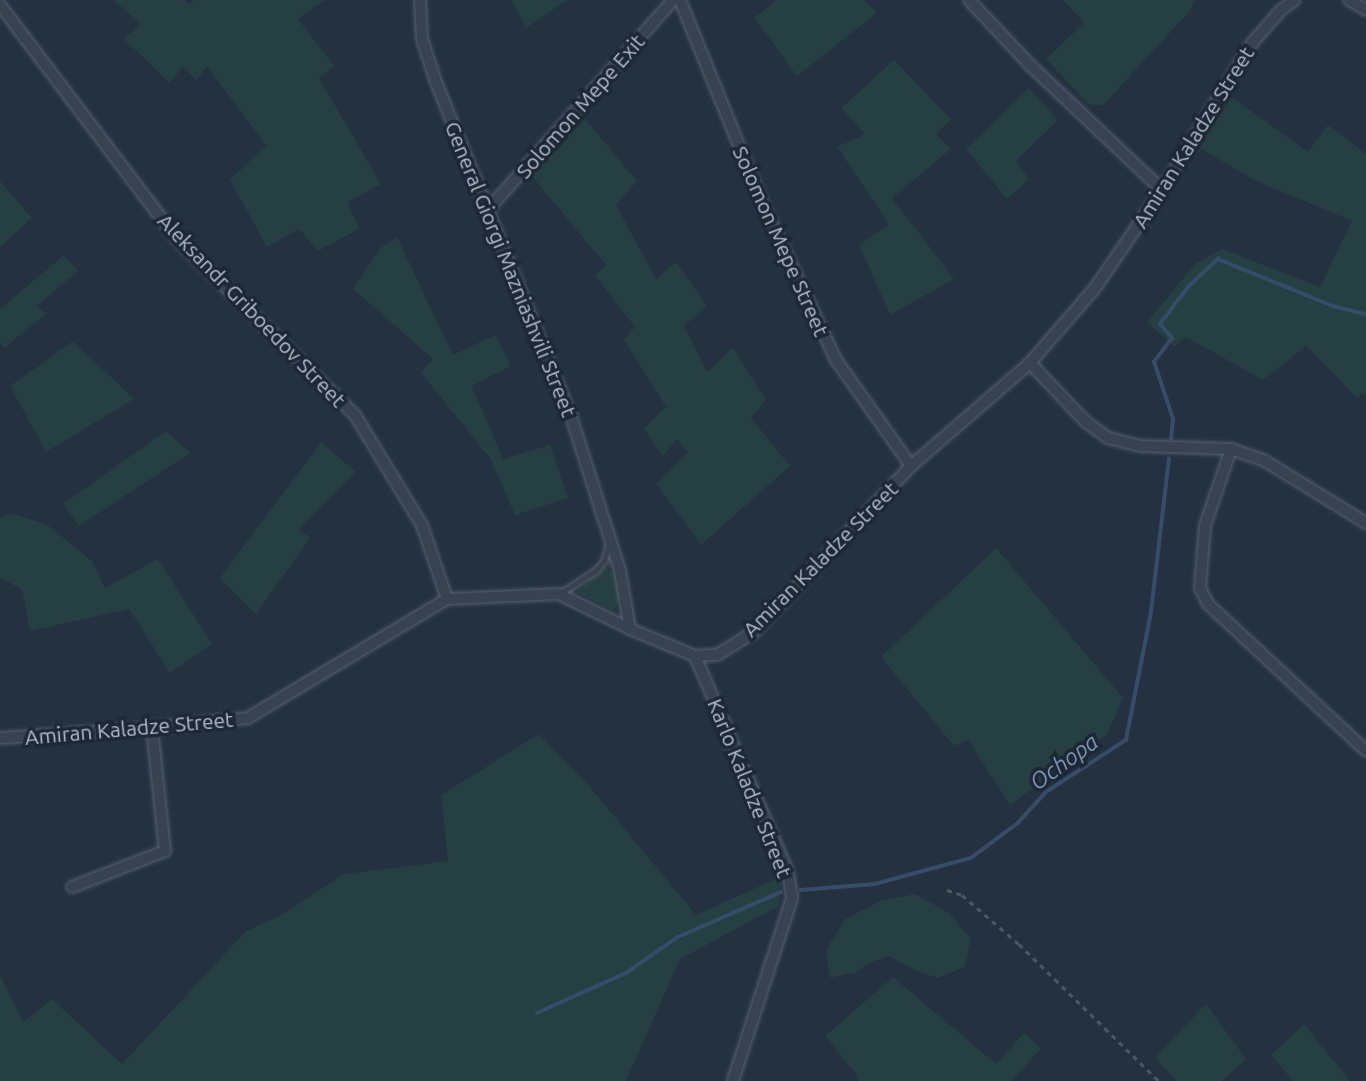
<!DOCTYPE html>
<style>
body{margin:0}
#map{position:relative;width:1366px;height:1081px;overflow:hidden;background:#243141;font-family:Ubuntu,sans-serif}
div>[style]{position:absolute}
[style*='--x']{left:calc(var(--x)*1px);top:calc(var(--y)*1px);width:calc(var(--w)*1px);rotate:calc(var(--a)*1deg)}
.green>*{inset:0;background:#263f42}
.stream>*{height:3.5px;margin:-1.75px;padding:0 1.75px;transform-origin:1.75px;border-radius:1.75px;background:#374c69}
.path>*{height:2.5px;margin-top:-1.25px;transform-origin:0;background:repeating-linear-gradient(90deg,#445c5f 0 5px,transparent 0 10px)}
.roads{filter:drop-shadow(0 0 2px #56606e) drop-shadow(0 0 2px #56606e)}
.lane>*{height:5px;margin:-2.5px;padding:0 2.5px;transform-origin:2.5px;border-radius:2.5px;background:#384251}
.street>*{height:10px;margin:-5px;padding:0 5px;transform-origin:5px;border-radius:5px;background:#384251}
span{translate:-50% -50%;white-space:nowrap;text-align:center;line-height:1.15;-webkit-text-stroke:7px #1d2736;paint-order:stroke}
.street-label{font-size:21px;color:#b4bdcb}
.water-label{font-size:23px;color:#7b94b4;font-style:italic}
</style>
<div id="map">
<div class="green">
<div style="clip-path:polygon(114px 0,185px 0,188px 4px,195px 0,325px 0,298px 19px,334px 66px,319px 78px,381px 184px,348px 202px,359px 229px,318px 251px,299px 229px,267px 247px,230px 180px,266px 145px,207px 66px,197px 80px,183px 67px,169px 83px,124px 39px,140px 24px)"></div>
<div style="clip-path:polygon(511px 0,567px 0,526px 28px)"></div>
<div style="clip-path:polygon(776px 0,865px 0,877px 13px,797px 76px,754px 18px)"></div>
<div style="clip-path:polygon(1063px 0,1195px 0,1190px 11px,1102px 106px,1088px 104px,1046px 59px,1084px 23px)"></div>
<div style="clip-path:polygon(894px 60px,951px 119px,936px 134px,951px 149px,892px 198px,954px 279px,890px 315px,859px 245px,889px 224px,837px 147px,865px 134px,841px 108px)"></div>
<div style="clip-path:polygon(1029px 88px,1058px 120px,1016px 161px,1029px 179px,1007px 199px,966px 149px)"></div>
<div style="clip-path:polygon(1232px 97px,1308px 152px,1328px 125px,1366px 154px,1366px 394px,1356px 397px,1306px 346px,1263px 380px,1186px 337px,1175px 347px,1147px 322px,1195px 264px,1222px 249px,1320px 287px,1352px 221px,1254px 180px,1195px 145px)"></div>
<div style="clip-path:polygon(582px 115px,637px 181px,616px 205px,656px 279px,676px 262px,707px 306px,684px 326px,707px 372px,733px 348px,766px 400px,751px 418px,790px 466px,701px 545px,656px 484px,688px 453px,677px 439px,663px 456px,644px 429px,666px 407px,624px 340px,635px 327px,595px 275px,606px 265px,530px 174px)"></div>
<div style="clip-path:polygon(0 181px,32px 218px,0 247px)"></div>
<div style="clip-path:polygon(397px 237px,453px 355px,495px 335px,511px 366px,472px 386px,503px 459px,550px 445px,568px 498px,515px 515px,490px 458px,421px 373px,433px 359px,353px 289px,381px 247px)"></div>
<div style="clip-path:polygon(64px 255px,78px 271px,37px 306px,46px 314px,4px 348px,0 341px,0 309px)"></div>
<div style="clip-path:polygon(73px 341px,134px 399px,46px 452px,10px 386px)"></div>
<div style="clip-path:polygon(166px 431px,190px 453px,79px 526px,63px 504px)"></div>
<div style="clip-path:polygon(321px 442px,356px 472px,299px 529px,310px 538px,256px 614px,220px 578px)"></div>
<div style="clip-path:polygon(10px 513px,46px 524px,92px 561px,105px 588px,158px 559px,212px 644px,170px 673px,129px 609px,30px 631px,22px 590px,0 577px,0 519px)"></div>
<div style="clip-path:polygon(996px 548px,1123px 698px,1107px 734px,1010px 805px,968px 740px,954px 746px,881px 657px)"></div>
<div style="clip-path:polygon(606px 567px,616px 575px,621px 600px,613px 611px,576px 592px)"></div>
<div style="clip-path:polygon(539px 734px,590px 787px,696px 915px,782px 876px,779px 906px,680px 959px,626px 1081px,0 1081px,0 974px,23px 1022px,52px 999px,122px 1064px,246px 931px,278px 917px,344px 874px,448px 861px,441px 795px)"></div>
<div style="clip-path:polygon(915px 894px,949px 913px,971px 939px,965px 967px,938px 978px,914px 970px,890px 956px,869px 963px,856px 972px,830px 978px,826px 950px,845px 919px,881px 901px)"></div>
<div style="clip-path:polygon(893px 977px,996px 1064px,1024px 1033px,1041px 1049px,1011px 1081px,858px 1081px,856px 1074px,825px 1036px)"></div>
<div style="clip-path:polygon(1206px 1004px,1246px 1059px,1222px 1081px,1176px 1081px,1155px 1057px)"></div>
<div style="clip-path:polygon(1304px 1024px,1350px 1081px,1293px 1081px,1271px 1055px)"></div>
</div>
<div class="stream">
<div style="--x:1171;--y:439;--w:20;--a:-84"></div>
<div style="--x:1173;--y:419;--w:60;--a:-108.4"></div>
<div style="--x:1154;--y:362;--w:30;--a:-53"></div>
<div style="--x:1172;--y:338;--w:18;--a:-131"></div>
<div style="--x:1160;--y:324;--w:48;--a:-52.7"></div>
<div style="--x:1189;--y:286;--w:40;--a:-43"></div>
<div style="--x:1218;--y:259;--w:124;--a:22.2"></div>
<div style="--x:1333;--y:306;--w:34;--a:14"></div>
<div style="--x:801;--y:890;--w:74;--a:-4.6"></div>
<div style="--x:875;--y:884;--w:99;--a:-15.2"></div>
<div style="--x:971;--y:858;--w:59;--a:-36.7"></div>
<div style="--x:1018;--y:823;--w:42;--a:-47.9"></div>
<div style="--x:1046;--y:792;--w:95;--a:-33"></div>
<div style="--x:1126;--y:740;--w:130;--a:-78.9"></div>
<div style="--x:1151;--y:612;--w:154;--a:-83.3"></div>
<div style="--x:537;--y:1013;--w:98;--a:-24.2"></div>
<div style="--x:626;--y:973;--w:63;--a:-34.7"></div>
<div style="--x:678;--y:937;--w:112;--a:-23.6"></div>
</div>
<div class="path">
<div style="--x:947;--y:890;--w:16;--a:18"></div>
<div style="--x:962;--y:895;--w:75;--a:40.7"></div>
<div style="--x:1019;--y:944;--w:196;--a:44.4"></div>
</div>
<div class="roads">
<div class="lane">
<div style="--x:559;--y:594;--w:43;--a:-32.6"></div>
<div style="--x:595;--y:571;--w:13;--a:-48"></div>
<div style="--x:604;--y:561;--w:18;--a:-74"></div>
</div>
<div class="street">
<div style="--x:420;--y:0;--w:39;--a:87"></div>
<div style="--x:422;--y:39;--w:45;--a:72"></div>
<div style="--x:436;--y:82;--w:357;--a:68"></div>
<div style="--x:570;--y:413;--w:166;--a:72.4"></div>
<div style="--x:620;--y:571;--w:59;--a:80.2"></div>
<div style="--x:680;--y:0;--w:223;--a:67.9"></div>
<div style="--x:764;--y:207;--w:169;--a:64.8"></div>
<div style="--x:836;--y:360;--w:130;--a:54.7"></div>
<div style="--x:969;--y:0;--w:91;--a:46.8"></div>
<div style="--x:1031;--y:66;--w:180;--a:43.4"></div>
<div style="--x:1349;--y:0;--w:20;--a:30"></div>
<div style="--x:0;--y:5;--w:292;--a:52.9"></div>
<div style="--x:176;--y:238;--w:252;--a:44.7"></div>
<div style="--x:355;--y:415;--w:129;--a:58.7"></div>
<div style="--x:422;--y:525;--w:78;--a:71.3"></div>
<div style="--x:487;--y:211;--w:281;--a:-48.6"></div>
<div style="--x:1030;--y:363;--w:81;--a:46.5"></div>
<div style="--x:1086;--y:422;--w:27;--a:36"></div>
<div style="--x:1108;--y:438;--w:34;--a:14"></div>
<div style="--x:1141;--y:446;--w:90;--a:1.9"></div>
<div style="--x:1231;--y:449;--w:36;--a:19"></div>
<div style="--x:1265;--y:461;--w:119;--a:31.5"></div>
<div style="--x:1231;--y:449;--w:81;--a:108.7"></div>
<div style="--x:1205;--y:526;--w:62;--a:94.6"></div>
<div style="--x:1200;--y:588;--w:18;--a:63"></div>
<div style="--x:1208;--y:604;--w:216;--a:42.9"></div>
<div style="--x:695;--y:656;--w:235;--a:66.7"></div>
<div style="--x:788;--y:872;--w:26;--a:81"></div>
<div style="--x:792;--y:898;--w:192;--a:107.9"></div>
<div style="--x:0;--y:738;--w:152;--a:-3.8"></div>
<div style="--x:152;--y:728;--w:97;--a:-5.9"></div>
<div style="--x:248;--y:718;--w:232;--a:-30.9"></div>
<div style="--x:447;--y:599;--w:112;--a:-2.6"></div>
<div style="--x:559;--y:594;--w:79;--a:26.2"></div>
<div style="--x:630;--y:629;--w:70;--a:22.6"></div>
<div style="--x:695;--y:656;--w:22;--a:-3"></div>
<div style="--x:717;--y:655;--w:44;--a:-31.9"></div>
<div style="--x:754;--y:632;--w:228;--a:-46.6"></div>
<div style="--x:911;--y:466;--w:157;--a:-40.9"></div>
<div style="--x:1030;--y:363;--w:99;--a:-49.1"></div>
<div style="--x:1095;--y:288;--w:119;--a:-55.6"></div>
<div style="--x:1162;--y:190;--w:172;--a:-58.5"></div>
<div style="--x:1252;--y:43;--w:44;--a:-48.7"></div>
<div style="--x:1281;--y:10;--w:17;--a:-36"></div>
<div style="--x:72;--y:887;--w:100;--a:-21.2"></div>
<div style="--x:165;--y:851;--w:124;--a:-96"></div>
</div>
</div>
<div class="street-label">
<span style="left:580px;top:106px;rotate:-49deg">Solomon Mepe Exit</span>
<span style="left:1193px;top:137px;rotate:-58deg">Amiran Kaladze Street</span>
<span style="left:781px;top:241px;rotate:66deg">Solomon Mepe Street</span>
<span style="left:511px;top:269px;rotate:68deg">General Giorgi Mazniashvili Street</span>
<span style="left:252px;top:310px;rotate:46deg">Aleksandr Griboedov Street</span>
<span style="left:820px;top:559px;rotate:-45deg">Amiran Kaladze Street</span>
<span style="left:129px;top:728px;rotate:-5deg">Amiran Kaladze Street</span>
<span style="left:750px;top:788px;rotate:68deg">Karlo Kaladze Street</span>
</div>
<div class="water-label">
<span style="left:1064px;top:762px;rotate:-36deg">Ochopa</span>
</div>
</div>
